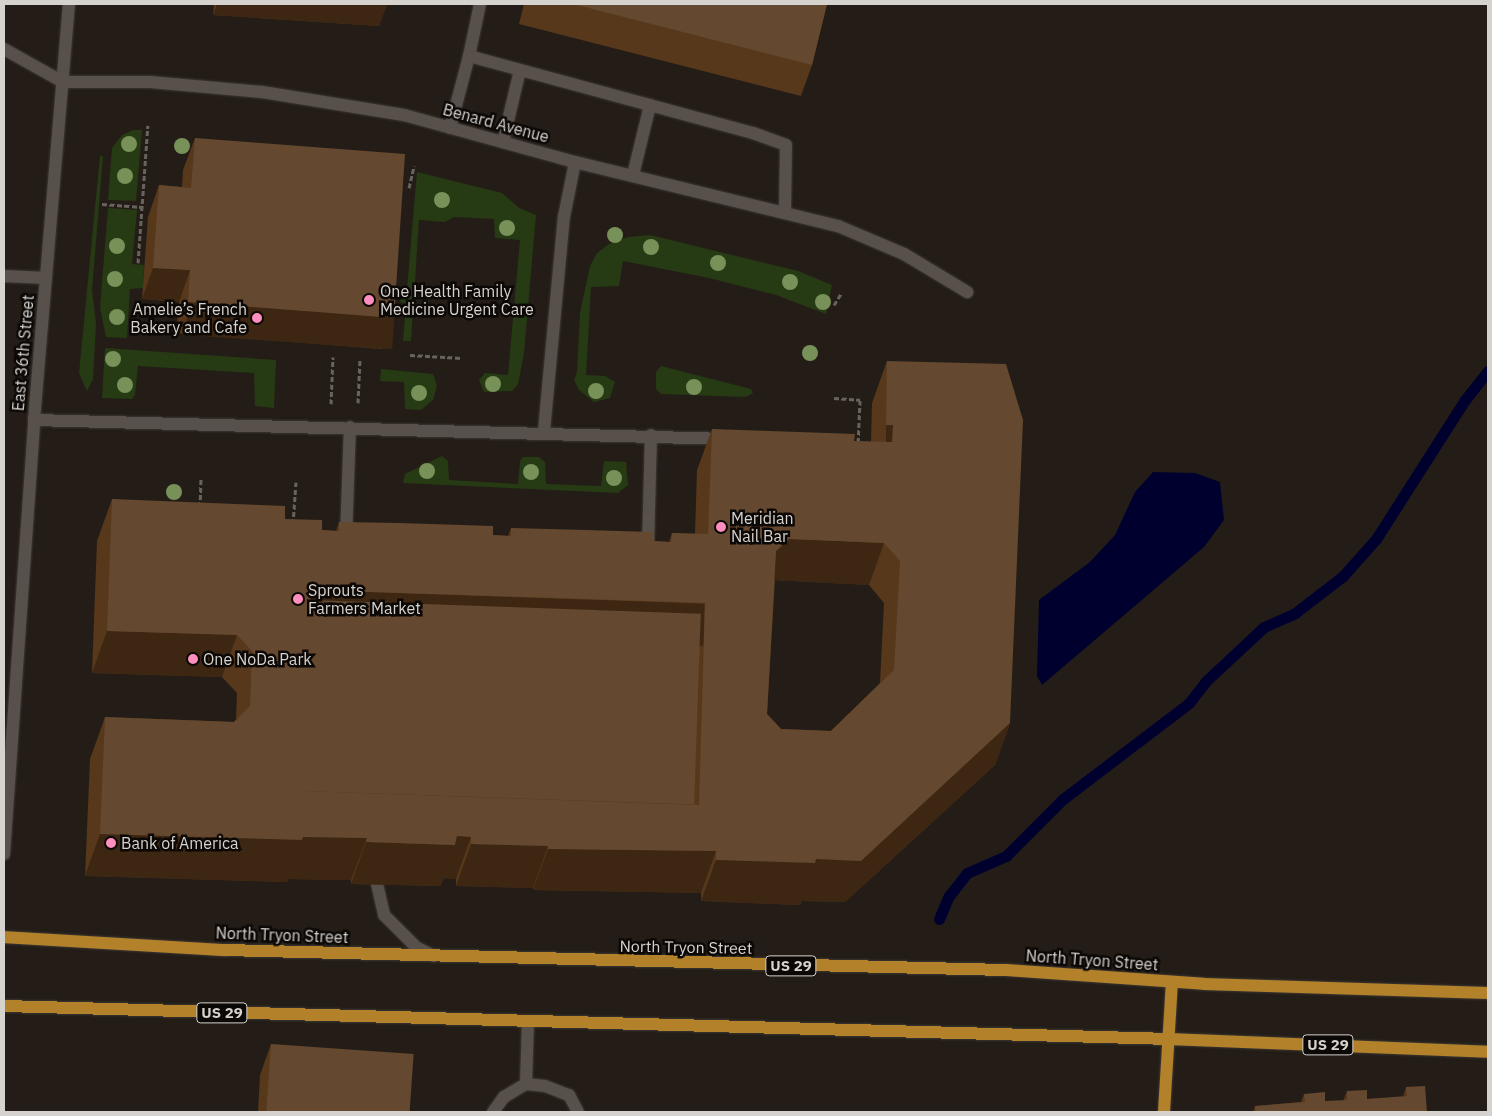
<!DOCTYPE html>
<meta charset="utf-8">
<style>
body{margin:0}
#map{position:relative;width:1492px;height:1116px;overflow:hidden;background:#241d17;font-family:"IBM Plex Sans",sans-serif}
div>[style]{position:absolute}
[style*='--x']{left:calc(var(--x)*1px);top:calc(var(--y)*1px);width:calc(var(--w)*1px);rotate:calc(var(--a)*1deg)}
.green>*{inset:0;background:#263a14}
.water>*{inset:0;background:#00002f}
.stream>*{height:11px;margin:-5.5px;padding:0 5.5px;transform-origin:5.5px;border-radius:5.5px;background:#00002f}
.path>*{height:3px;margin-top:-1.5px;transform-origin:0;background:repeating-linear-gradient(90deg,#68635d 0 5px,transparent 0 7.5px)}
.roads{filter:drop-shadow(0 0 1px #3d3834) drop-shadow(0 0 1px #3d3834)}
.minor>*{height:12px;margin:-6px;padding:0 6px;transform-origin:6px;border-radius:6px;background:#58504a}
.major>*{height:12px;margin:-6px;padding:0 6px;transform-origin:6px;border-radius:6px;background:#b3812a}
.trees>*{width:16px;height:16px;margin:-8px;border-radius:50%;background:#779159}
.wall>*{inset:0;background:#57381b}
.shaded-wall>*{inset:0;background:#3d2612;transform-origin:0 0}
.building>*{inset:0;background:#64482f;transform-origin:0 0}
.dots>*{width:14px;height:14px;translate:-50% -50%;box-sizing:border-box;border:2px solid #0b0806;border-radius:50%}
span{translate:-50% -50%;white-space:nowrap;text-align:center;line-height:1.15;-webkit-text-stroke:5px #0b0806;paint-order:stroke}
.shield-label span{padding:1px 4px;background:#0b0806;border:1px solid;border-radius:4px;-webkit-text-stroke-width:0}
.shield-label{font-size:15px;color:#d6d2ce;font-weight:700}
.street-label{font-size:16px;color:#d6d2ce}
.poi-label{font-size:16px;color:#d6d2ce}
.left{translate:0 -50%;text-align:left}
.right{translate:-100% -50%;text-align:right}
.frame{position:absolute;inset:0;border:5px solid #d6d2ce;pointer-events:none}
</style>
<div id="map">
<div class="green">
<div style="clip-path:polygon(133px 130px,142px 130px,136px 201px,108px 200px,112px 148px,122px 135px)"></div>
<div style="clip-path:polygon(100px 156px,103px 156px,92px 290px,96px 324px,93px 379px,87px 391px,79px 373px)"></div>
<div style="clip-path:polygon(417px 172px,502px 193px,519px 208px,536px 215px,524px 353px,518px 384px,512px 391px,484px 392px,479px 380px,485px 373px,508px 375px,520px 240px,495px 238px,494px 219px,454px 217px,445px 222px,419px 220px,411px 341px,403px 341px,406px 304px,400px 302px,401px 289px,407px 289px)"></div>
<div style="clip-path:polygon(108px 208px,137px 210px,132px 264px,144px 265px,143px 288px,130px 289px,127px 338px,106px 337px,100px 308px)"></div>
<div style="clip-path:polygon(650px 235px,798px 271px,832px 285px,826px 314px,776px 295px,709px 278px,623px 261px,619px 286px,591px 287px,586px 375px,605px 376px,615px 382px,610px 398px,594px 402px,579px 390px,574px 380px,577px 372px,580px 313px,590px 266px,597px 253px,609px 244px,628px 237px)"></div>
<div style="clip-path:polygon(105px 348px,276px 360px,274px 408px,255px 406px,254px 373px,138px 366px,135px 395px,132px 399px,102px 398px)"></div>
<div style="clip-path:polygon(661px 366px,751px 389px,753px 393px,746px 397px,661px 394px,656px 389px,656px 372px)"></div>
<div style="clip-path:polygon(381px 369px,433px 374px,437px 386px,433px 400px,421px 410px,405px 409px,404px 382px,380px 381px)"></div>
<div style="clip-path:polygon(442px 456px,448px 461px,449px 480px,518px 484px,520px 461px,523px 457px,539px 457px,545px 462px,546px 484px,601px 486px,604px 461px,626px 462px,628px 485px,618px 493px,403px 483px,405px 474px)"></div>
</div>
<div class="water">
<div style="clip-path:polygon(1153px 472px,1195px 473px,1220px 482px,1224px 520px,1204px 547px,1042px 685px,1037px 676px,1039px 600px,1090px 562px,1115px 535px,1135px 492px)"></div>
</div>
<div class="stream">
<div style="--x:939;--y:919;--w:25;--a:-67"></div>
<div style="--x:949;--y:896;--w:29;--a:-52"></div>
<div style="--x:967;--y:873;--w:43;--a:-23.6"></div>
<div style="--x:1006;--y:856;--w:81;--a:-45"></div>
<div style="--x:1063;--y:799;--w:158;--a:-37.3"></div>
<div style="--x:1189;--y:703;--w:28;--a:-52"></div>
<div style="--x:1206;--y:681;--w:79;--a:-43"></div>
<div style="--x:1264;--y:627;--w:34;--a:-24"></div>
<div style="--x:1295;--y:613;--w:61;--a:-37.6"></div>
<div style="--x:1343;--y:576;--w:50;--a:-48.3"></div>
<div style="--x:1376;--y:539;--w:165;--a:-57.4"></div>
<div style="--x:1465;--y:400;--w:37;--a:-52"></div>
</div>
<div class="path">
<div style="--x:409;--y:188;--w:23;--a:-77"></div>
<div style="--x:102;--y:204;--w:40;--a:4.3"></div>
<div style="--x:138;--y:263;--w:138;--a:-85.9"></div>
<div style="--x:834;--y:305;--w:15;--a:-58"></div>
<div style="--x:410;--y:355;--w:52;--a:3.3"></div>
<div style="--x:834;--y:398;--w:26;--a:4"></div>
<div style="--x:860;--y:400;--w:45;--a:92.5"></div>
<div style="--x:358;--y:403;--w:44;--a:-87.4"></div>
<div style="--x:331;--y:404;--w:47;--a:-87.6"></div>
<div style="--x:200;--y:507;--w:28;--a:-88"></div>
<div style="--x:293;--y:524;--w:42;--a:-85.9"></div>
</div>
<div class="roads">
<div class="minor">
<div style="--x:480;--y:4;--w:53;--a:101.9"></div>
<div style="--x:469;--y:56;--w:294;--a:15.2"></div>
<div style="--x:753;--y:133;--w:35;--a:20"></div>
<div style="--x:786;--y:145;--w:67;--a:90.9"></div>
<div style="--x:4;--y:49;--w:68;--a:29.2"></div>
<div style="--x:63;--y:82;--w:87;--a:0"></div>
<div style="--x:150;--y:82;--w:112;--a:5.1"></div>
<div style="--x:262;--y:92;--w:144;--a:9.2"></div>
<div style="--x:404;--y:115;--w:177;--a:15.4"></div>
<div style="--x:575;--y:162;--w:271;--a:13.7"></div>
<div style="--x:838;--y:226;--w:72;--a:23"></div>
<div style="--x:904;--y:254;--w:74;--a:31.1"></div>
<div style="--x:450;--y:128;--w:74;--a:-75.2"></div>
<div style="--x:503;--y:142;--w:74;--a:-76.7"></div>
<div style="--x:633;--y:175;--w:72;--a:-76.3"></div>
<div style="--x:4;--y:276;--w:42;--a:2.7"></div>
<div style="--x:34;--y:420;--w:692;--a:1.57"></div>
<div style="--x:544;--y:431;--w:215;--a:-84.7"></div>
<div style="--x:564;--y:217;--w:56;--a:-78.7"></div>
<div style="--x:346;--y:539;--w:112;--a:-88"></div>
<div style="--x:648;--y:548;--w:113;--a:-88.5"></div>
<div style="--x:4;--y:854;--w:435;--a:-86"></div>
<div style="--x:34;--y:420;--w:417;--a:-85.2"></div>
<div style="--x:377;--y:884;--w:32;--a:77"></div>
<div style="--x:384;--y:915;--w:45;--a:45"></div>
<div style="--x:416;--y:947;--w:20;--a:27"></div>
<div style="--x:526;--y:1084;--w:63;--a:-88.2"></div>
<div style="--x:493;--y:1112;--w:19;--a:-54"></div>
<div style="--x:504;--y:1097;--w:26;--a:-31"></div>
<div style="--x:526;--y:1084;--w:19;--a:6"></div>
<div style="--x:545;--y:1086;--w:26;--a:21"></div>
<div style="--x:569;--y:1095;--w:19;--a:62"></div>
</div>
<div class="major">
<div style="--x:4;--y:937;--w:221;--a:3.4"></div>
<div style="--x:225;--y:950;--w:781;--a:1.47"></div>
<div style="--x:1006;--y:970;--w:198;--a:4"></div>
<div style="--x:1204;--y:984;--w:284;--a:1.8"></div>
<div style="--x:4;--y:1006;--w:1164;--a:1.62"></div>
<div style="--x:1168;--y:1039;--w:320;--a:2.3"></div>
<div style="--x:1164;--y:1112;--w:130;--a:-86.5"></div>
</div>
</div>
<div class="trees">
<div style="left:129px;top:144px"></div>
<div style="left:182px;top:146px"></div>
<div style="left:125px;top:176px"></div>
<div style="left:442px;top:200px"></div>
<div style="left:507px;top:228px"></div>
<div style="left:615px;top:235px"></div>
<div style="left:117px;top:246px"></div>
<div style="left:651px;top:247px"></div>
<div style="left:718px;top:263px"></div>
<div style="left:115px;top:279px"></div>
<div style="left:790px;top:282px"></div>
<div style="left:823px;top:302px"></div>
<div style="left:117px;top:317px"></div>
<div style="left:810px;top:353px"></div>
<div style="left:113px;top:359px"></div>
<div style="left:493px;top:384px"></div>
<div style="left:125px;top:385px"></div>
<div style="left:694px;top:387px"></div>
<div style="left:596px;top:391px"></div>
<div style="left:419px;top:393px"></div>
<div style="left:427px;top:471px"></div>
<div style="left:531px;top:472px"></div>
<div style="left:614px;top:478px"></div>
<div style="left:174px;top:492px"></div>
</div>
<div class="wall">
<div style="clip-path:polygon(214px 4px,387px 4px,379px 26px,213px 15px)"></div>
<div style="clip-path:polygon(524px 4px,827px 4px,812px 65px,801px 96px,519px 24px)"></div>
<div style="clip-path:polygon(195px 138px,394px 318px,382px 349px,176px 333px,179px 302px,142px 299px,148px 217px,159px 185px,182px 187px,183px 170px)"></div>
<div style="clip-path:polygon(evenodd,887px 361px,1010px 723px,995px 765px,845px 902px,802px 901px,800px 905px,701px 901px,701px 893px,533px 890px,533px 888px,456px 886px,456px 879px,444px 878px,440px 886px,351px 884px,351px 880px,288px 879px,287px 882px,85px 876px,90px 759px,105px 717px,234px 722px,236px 720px,237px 693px,222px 677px,92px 673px,97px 541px,112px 499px,285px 519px,322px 530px,336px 531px,339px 522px,493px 535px,508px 536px,511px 528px,653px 541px,669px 542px,672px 533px,695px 534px,697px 470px,712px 429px,854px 441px,871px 442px,872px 403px,887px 361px,775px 580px,869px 585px,884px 603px,880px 683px,831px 731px,781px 729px,767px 714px,775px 580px)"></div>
<div style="clip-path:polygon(271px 1044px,411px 1112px,258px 1112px,260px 1075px)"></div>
<div style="clip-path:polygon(1406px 1087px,1427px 1112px,1253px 1112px,1255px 1106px,1301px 1102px,1304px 1094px,1325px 1101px,1343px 1101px,1347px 1091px,1367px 1099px,1403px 1097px)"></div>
</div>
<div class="shaded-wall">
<div style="clip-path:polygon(217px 4px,387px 4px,379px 26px,213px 15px)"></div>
<div style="clip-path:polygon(153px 268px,190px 270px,179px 302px,142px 299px)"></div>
<div style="left:188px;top:302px;width:207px;height:33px;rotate:4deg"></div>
<div style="left:886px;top:425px;width:7px;height:45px"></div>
<div style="clip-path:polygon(789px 539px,884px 543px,869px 585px,774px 580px,776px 551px)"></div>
<div style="left:311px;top:590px;width:394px;height:42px;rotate:2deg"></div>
<div style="clip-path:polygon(107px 631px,237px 635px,222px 677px,92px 673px)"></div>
<div style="clip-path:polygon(1010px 723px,995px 765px,845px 902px,802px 901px,800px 905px,701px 901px,716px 860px,816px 859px)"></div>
<div style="clip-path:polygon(301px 801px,471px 837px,456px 879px,444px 878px,440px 886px,351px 884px,366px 842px,453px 845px)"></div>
<div style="clip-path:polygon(100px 834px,303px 837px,367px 838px,351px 880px,288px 879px,287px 882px,85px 876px)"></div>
<div style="clip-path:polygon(471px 844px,548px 846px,533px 888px,456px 886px)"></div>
<div style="clip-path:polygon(548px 849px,716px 851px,701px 893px,533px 890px)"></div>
</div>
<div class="building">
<div style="clip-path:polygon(573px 4px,827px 4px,812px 65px)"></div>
<div style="clip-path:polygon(195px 138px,405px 154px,394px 318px,188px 302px,190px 270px,153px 268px,159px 185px,191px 188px)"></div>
<div style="clip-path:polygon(evenodd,887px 361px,1006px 364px,1023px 420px,1010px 723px,861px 861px,816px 859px,815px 863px,716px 860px,716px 851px,548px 849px,548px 846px,471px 844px,471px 837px,457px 836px,455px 845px,366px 842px,367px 838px,303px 837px,302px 840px,100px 834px,105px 717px,234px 722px,250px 706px,252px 651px,237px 635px,107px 631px,112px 499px,285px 506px,285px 519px,322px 520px,322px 530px,339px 531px,339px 522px,399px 523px,493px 526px,493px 535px,511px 536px,511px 528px,653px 532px,653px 541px,671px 542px,672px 533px,708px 534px,712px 429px,855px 434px,854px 441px,892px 442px,893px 425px,886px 425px,887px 361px,789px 539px,884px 543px,900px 561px,894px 670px,831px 731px,781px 729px,767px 714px,776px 551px,789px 539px,887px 361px,311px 590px,705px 603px,699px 805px,305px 791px,311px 590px)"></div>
<div style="left:310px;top:600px;width:391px;height:191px;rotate:2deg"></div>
<div style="left:271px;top:1044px;width:143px;height:68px;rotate:4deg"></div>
<div style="clip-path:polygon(1425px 1086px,1427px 1112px,1256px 1112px,1255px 1106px,1305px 1102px,1304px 1094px,1325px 1092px,1325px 1101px,1347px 1100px,1347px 1091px,1367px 1090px,1367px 1099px,1407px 1096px,1406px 1087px)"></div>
</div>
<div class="dots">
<div style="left:369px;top:300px;background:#fe8ebe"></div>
<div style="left:257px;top:318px;background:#fe8ebe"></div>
<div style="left:721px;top:527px;background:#fe8ebe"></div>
<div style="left:298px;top:599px;background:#fe8ebe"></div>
<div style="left:193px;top:659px;background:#fe8ebe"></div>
<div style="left:111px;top:843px;background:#fe8ebe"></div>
</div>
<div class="shield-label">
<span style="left:791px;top:966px">US 29</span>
<span style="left:222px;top:1013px">US 29</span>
<span style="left:1328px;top:1045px">US 29</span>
</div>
<div class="street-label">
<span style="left:496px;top:123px;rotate:15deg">Benard Avenue</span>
<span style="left:23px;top:353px;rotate:-85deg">East 36th Street</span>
<span style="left:282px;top:935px;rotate:2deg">North Tryon Street</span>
<span style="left:686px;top:947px;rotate:1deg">North Tryon Street</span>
<span style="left:1092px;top:960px;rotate:4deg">North Tryon Street</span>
</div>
<div class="poi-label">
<span class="left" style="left:380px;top:300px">One Health Family<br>Medicine Urgent Care</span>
<span class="right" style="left:247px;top:318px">Amelie’s French<br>Bakery and Cafe</span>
<span class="left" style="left:731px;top:527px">Meridian<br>Nail Bar</span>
<span class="left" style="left:308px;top:599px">Sprouts<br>Farmers Market</span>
<span class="left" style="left:203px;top:659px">One NoDa Park</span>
<span class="left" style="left:121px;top:843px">Bank of America</span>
</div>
<div class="frame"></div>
</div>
